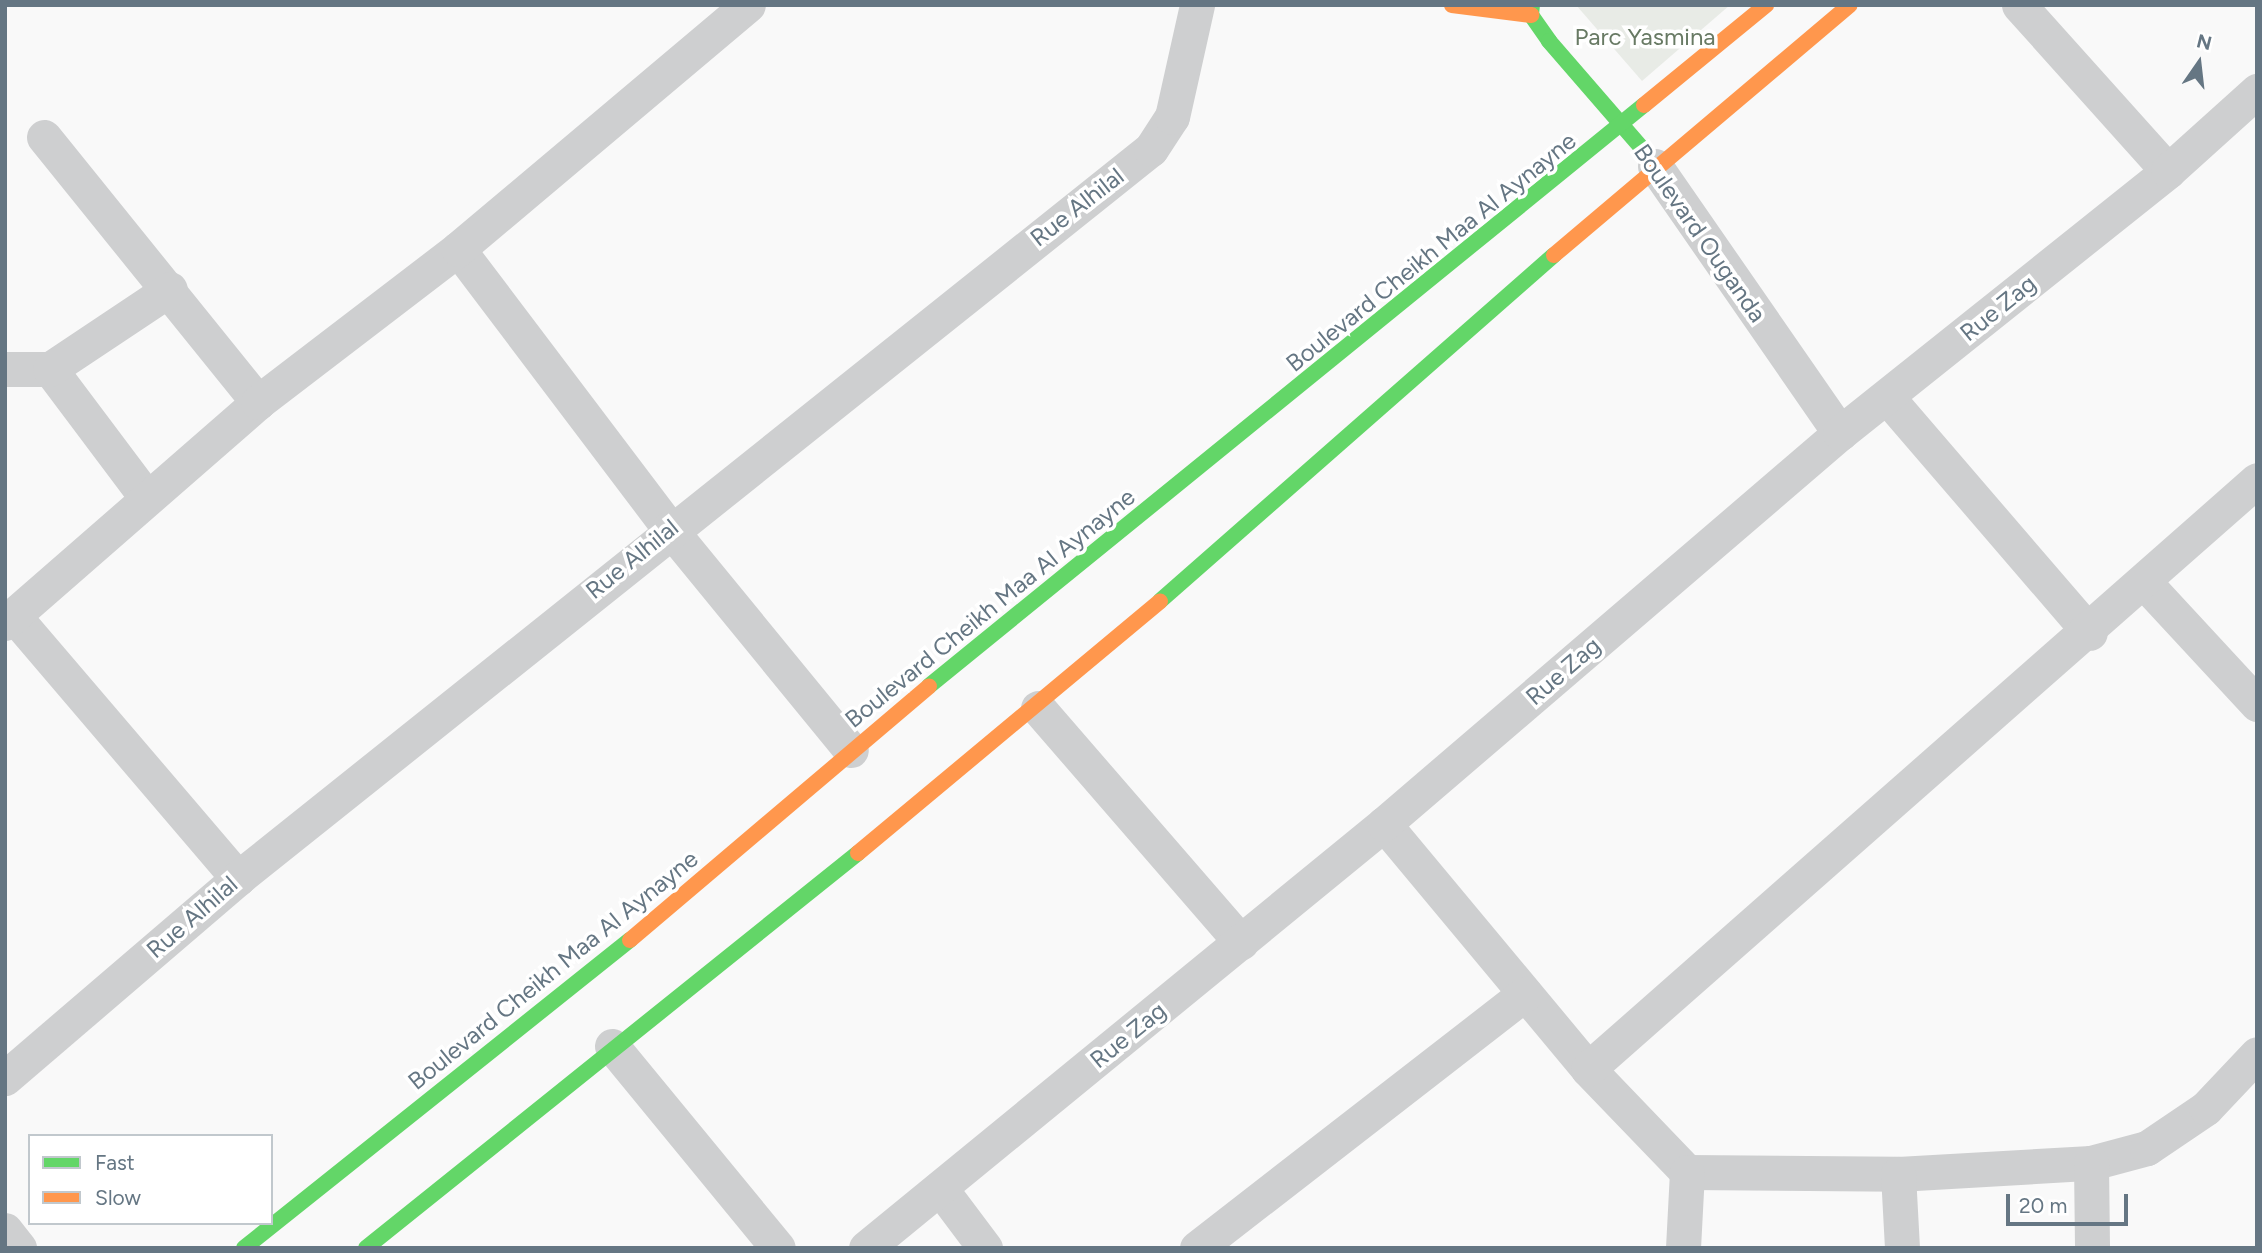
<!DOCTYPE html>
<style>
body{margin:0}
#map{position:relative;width:2262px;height:1253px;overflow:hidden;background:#f9f9f9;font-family:Figtree,sans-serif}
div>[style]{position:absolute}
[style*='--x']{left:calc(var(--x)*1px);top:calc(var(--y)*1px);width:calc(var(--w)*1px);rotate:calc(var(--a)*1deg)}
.green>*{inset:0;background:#e8ebe6}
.street>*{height:35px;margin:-17.5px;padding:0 17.5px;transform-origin:17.5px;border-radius:17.5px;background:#cecfd0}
.fast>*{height:16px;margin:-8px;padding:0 8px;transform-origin:8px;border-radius:8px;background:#63d668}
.slow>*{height:16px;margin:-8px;padding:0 8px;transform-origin:8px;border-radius:8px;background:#ff974d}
span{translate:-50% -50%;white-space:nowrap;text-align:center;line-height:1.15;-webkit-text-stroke:7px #fff;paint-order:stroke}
.park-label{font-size:24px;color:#687a64}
.street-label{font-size:24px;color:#657683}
.frame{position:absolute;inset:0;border:7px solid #657683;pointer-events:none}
.legend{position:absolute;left:28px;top:1134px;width:245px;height:91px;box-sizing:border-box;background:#fff;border:2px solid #c1c8cd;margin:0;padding:9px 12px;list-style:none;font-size:21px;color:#657683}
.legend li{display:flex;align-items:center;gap:14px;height:35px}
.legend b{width:35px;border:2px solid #c1c8cd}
.north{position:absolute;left:2164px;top:28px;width:70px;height:70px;-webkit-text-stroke:5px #fff;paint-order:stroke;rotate:14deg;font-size:19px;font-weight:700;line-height:28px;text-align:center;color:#657683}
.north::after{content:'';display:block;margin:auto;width:24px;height:32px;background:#657683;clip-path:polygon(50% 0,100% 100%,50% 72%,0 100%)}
.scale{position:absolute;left:2006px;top:1194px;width:122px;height:32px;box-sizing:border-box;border:4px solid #657683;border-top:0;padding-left:9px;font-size:21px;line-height:24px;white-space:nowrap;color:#657683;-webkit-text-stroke:5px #fff;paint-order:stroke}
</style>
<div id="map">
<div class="green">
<div style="clip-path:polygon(1576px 5px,1730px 5px,1642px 81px)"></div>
</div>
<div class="street">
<div style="--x:2019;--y:5;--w:223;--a:48.1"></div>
<div style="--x:44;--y:137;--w:341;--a:51.1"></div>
<div style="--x:1655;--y:166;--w:325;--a:55.3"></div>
<div style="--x:458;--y:249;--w:350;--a:52.9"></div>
<div style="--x:669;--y:528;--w:287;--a:50.7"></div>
<div style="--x:5;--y:369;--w:45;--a:0"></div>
<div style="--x:50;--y:369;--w:161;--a:53.1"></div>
<div style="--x:50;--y:369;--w:144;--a:-33.7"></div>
<div style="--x:1887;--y:397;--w:311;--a:49.3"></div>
<div style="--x:2145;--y:583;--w:165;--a:47.2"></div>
<div style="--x:14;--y:616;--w:345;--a:49.5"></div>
<div style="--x:5;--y:623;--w:336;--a:-41.1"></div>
<div style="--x:258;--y:402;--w:252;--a:-37.4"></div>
<div style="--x:458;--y:249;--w:379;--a:-40.1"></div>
<div style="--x:1038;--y:708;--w:310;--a:49.1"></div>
<div style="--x:1384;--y:824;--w:319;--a:50.2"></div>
<div style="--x:1588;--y:1069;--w:143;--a:46.1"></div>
<div style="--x:1687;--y:1172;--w:211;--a:0.5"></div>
<div style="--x:1898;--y:1174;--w:193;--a:-3.3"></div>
<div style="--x:2091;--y:1163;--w:58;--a:-15"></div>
<div style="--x:2147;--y:1148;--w:71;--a:-34.1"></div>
<div style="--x:2206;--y:1108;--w:74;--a:-46.6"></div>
<div style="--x:612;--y:1046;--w:261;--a:50.6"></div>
<div style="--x:1588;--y:1069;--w:891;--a:-41.36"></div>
<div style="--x:5;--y:1078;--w:307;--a:-40.6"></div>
<div style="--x:238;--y:878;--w:1168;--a:-38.61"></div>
<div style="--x:1151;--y:149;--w:38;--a:-57"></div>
<div style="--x:1172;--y:117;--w:115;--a:-77.4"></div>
<div style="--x:2091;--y:1163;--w:85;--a:89.3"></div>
<div style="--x:1898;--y:1174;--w:74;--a:86.9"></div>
<div style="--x:940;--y:1188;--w:75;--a:53.1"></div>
<div style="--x:5;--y:1230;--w:23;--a:52"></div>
<div style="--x:866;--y:1248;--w:669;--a:-39.3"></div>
<div style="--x:1384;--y:824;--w:601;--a:-40.61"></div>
<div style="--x:1840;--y:433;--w:420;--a:-38.6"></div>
<div style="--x:2168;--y:171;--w:120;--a:-42"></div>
<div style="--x:1197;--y:1248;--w:415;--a:-37.8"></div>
<div style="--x:1683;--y:1248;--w:76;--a:-87"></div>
</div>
<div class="fast">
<div style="--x:1532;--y:5;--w:10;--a:96"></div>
<div style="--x:1531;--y:15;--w:32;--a:55"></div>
<div style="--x:1549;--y:41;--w:139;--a:49.1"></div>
<div style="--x:1160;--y:601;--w:524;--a:-41.29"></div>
<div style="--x:929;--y:686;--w:921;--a:-39.1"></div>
<div style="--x:244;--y:1248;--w:494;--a:-38.6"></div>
<div style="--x:366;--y:1248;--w:631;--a:-38.76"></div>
</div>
<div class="slow">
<div style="--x:1452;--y:5;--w:80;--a:7.2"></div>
<div style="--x:1644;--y:105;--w:158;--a:-39.3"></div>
<div style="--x:1554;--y:255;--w:387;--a:-40.2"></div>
<div style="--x:858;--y:853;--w:393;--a:-39.8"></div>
<div style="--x:630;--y:940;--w:392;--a:-40.3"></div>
</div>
<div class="park-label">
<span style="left:1645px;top:37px">Parc Yasmina</span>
</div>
<div class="street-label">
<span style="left:1077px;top:207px;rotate:-38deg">Rue Alhilal</span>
<span style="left:1700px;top:233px;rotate:55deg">Boulevard Ouganda</span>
<span style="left:1431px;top:252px;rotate:-39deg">Boulevard Cheikh Maa Al Aynayne</span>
<span style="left:1998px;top:308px;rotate:-39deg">Rue Zag</span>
<span style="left:632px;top:559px;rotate:-39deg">Rue Alhilal</span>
<span style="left:990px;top:608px;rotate:-39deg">Boulevard Cheikh Maa Al Aynayne</span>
<span style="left:1563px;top:671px;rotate:-41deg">Rue Zag</span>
<span style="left:192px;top:917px;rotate:-41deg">Rue Alhilal</span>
<span style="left:553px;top:970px;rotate:-39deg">Boulevard Cheikh Maa Al Aynayne</span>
<span style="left:1128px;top:1035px;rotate:-39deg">Rue Zag</span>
</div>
<div class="frame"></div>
<ul class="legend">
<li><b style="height:9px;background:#63d668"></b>Fast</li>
<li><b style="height:9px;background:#ff974d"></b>Slow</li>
</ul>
<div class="north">N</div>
<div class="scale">20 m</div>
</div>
